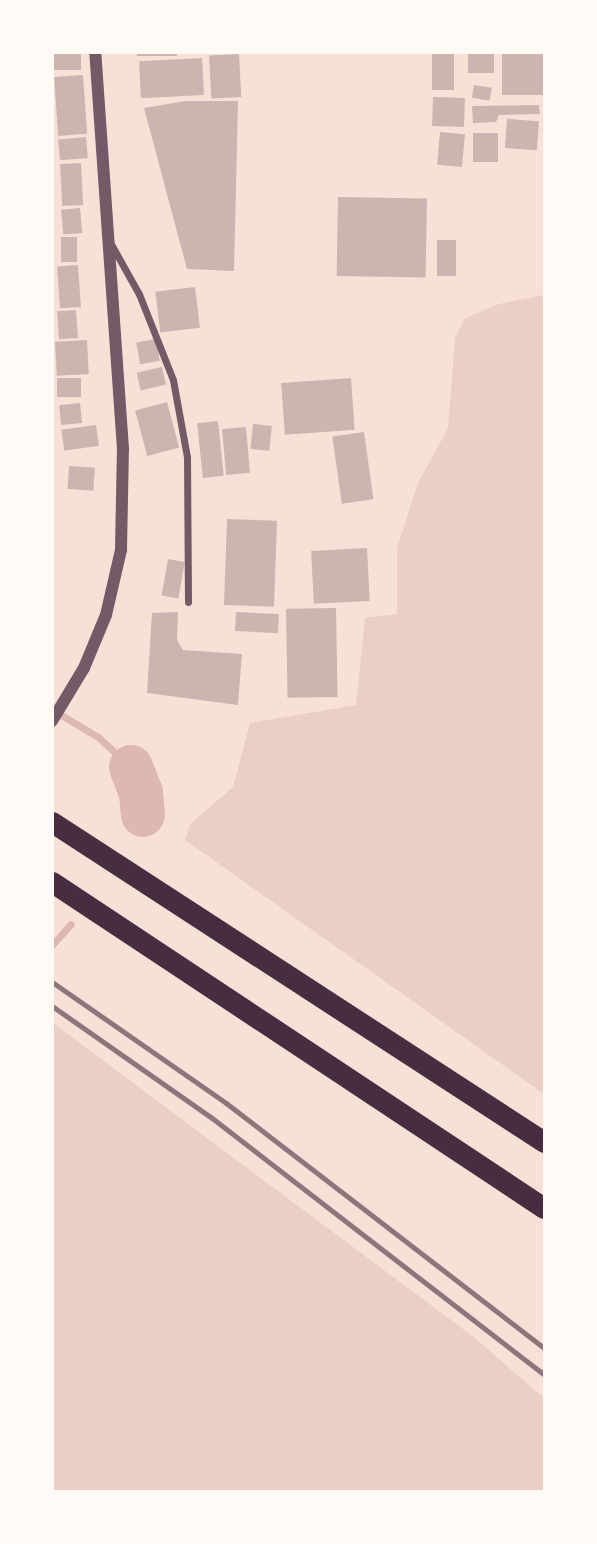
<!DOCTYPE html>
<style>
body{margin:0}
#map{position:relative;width:597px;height:1544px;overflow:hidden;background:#f7e1d7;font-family:"Nunito Sans",sans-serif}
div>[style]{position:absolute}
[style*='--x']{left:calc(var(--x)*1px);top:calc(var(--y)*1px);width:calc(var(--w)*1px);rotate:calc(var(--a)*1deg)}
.green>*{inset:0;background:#ebcfc5}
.stream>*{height:7px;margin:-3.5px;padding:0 3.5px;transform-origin:3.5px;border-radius:3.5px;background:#dcb8b0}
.river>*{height:44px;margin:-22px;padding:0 22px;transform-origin:22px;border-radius:22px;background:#dcb8b0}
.building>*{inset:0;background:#ccb4b1;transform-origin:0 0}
.minor>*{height:7px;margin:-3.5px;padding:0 3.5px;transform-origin:3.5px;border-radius:3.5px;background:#755966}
.tertiary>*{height:12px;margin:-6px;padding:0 6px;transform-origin:6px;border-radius:6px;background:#755966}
.motorway>*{height:21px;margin:-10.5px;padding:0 10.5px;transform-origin:10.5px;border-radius:10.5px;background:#4a2c40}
.rail>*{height:5px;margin:-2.5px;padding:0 2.5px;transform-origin:2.5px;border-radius:2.5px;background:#8f747c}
span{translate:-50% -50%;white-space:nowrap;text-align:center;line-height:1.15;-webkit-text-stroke:5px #fffaf5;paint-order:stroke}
.frame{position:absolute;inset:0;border:54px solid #fffaf5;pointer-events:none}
</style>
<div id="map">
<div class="green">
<div style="clip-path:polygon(544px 295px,544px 1094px,185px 840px,190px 824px,233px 787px,250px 723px,356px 705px,365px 618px,397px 614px,397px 548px,418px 483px,448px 428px,455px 338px,465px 318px,499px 304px)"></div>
<div style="clip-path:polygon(53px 1023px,475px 1338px,544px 1398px,544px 1491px,53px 1491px)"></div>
</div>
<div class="stream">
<div style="--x:56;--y:712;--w:49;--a:30.8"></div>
<div style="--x:98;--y:737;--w:45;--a:42.3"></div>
<div style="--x:52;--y:945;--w:28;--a:-48"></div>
</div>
<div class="river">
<div style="--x:131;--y:767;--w:28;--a:69"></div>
<div style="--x:141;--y:793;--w:22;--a:85"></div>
</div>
<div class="building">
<div style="left:53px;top:52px;width:28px;height:18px"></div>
<div style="left:137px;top:52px;width:40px;height:4px"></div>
<div style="left:432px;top:52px;width:22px;height:38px"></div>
<div style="left:468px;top:52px;width:26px;height:21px"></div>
<div style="left:502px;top:52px;width:42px;height:43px"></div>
<div style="left:239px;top:54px;width:43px;height:30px;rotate:87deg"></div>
<div style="left:202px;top:58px;width:37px;height:63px;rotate:87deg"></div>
<div style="left:83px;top:75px;width:59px;height:29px;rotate:86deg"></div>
<div style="left:474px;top:85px;width:18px;height:13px;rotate:9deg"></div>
<div style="left:433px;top:97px;width:32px;height:29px;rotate:2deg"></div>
<div style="clip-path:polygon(186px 101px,238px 101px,234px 271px,187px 269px,144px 108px)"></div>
<div style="clip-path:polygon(539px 105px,540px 114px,499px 115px,496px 122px,473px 123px,472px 106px)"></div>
<div style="left:507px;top:119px;width:32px;height:29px;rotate:4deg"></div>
<div style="left:440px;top:132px;width:25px;height:33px;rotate:5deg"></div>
<div style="left:473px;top:133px;width:25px;height:29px"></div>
<div style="left:86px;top:137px;width:21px;height:28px;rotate:85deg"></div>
<div style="left:81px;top:163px;width:42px;height:21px;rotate:87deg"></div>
<div style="left:338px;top:197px;width:89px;height:79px;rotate:1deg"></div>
<div style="left:80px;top:208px;width:25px;height:19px;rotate:85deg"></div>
<div style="left:61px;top:237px;width:16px;height:25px"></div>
<div style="left:437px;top:240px;width:19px;height:36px"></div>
<div style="left:78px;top:265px;width:42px;height:21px;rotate:86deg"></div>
<div style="left:195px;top:287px;width:41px;height:40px;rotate:83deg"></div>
<div style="left:76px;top:310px;width:28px;height:19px;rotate:86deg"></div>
<div style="left:156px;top:339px;width:22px;height:20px;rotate:80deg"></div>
<div style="left:87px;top:340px;width:34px;height:32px;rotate:87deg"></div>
<div style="left:162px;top:367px;width:18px;height:26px;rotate:77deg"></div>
<div style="left:81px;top:378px;width:19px;height:24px;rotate:90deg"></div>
<div style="left:351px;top:378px;width:52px;height:70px;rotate:86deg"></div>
<div style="left:167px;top:402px;width:47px;height:33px;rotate:75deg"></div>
<div style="left:80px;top:403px;width:20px;height:21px;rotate:84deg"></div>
<div style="left:218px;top:421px;width:55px;height:21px;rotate:84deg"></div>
<div style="left:253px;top:424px;width:19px;height:25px;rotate:6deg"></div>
<div style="left:96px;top:425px;width:21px;height:35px;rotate:82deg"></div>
<div style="left:246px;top:427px;width:46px;height:24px;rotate:85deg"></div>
<div style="left:364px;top:432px;width:68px;height:32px;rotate:82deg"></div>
<div style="left:69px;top:466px;width:26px;height:23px;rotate:4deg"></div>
<div style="left:227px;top:519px;width:50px;height:86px;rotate:2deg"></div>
<div style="left:367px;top:548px;width:53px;height:56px;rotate:87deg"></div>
<div style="left:168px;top:559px;width:17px;height:37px;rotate:10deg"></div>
<div style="left:336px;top:608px;width:89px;height:50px;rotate:89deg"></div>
<div style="clip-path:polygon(178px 612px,177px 640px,183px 650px,242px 654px,238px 705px,147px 693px,152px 613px)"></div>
<div style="left:236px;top:612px;width:43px;height:19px;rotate:3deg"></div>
</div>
<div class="minor">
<div style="--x:111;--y:244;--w:57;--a:60.8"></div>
<div style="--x:139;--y:294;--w:92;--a:68.4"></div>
<div style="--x:173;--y:380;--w:78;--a:79.7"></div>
<div style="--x:187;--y:457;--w:145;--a:89.6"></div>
</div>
<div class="tertiary">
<div style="--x:52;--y:721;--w:62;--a:-58.9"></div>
<div style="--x:84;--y:668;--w:57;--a:-67.5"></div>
<div style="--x:106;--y:615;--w:67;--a:-77"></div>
<div style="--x:121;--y:550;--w:101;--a:-88.9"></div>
<div style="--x:123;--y:449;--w:398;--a:-94"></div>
</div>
<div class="motorway">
<div style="--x:52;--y:822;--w:587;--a:33.04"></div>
<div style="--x:52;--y:882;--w:590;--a:33.53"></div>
</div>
<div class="rail">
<div style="--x:52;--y:982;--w:212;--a:34.8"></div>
<div style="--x:226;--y:1103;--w:401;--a:37.6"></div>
<div style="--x:52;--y:1006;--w:195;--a:35"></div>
<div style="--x:212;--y:1118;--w:420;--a:37.7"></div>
</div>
<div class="frame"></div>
</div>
